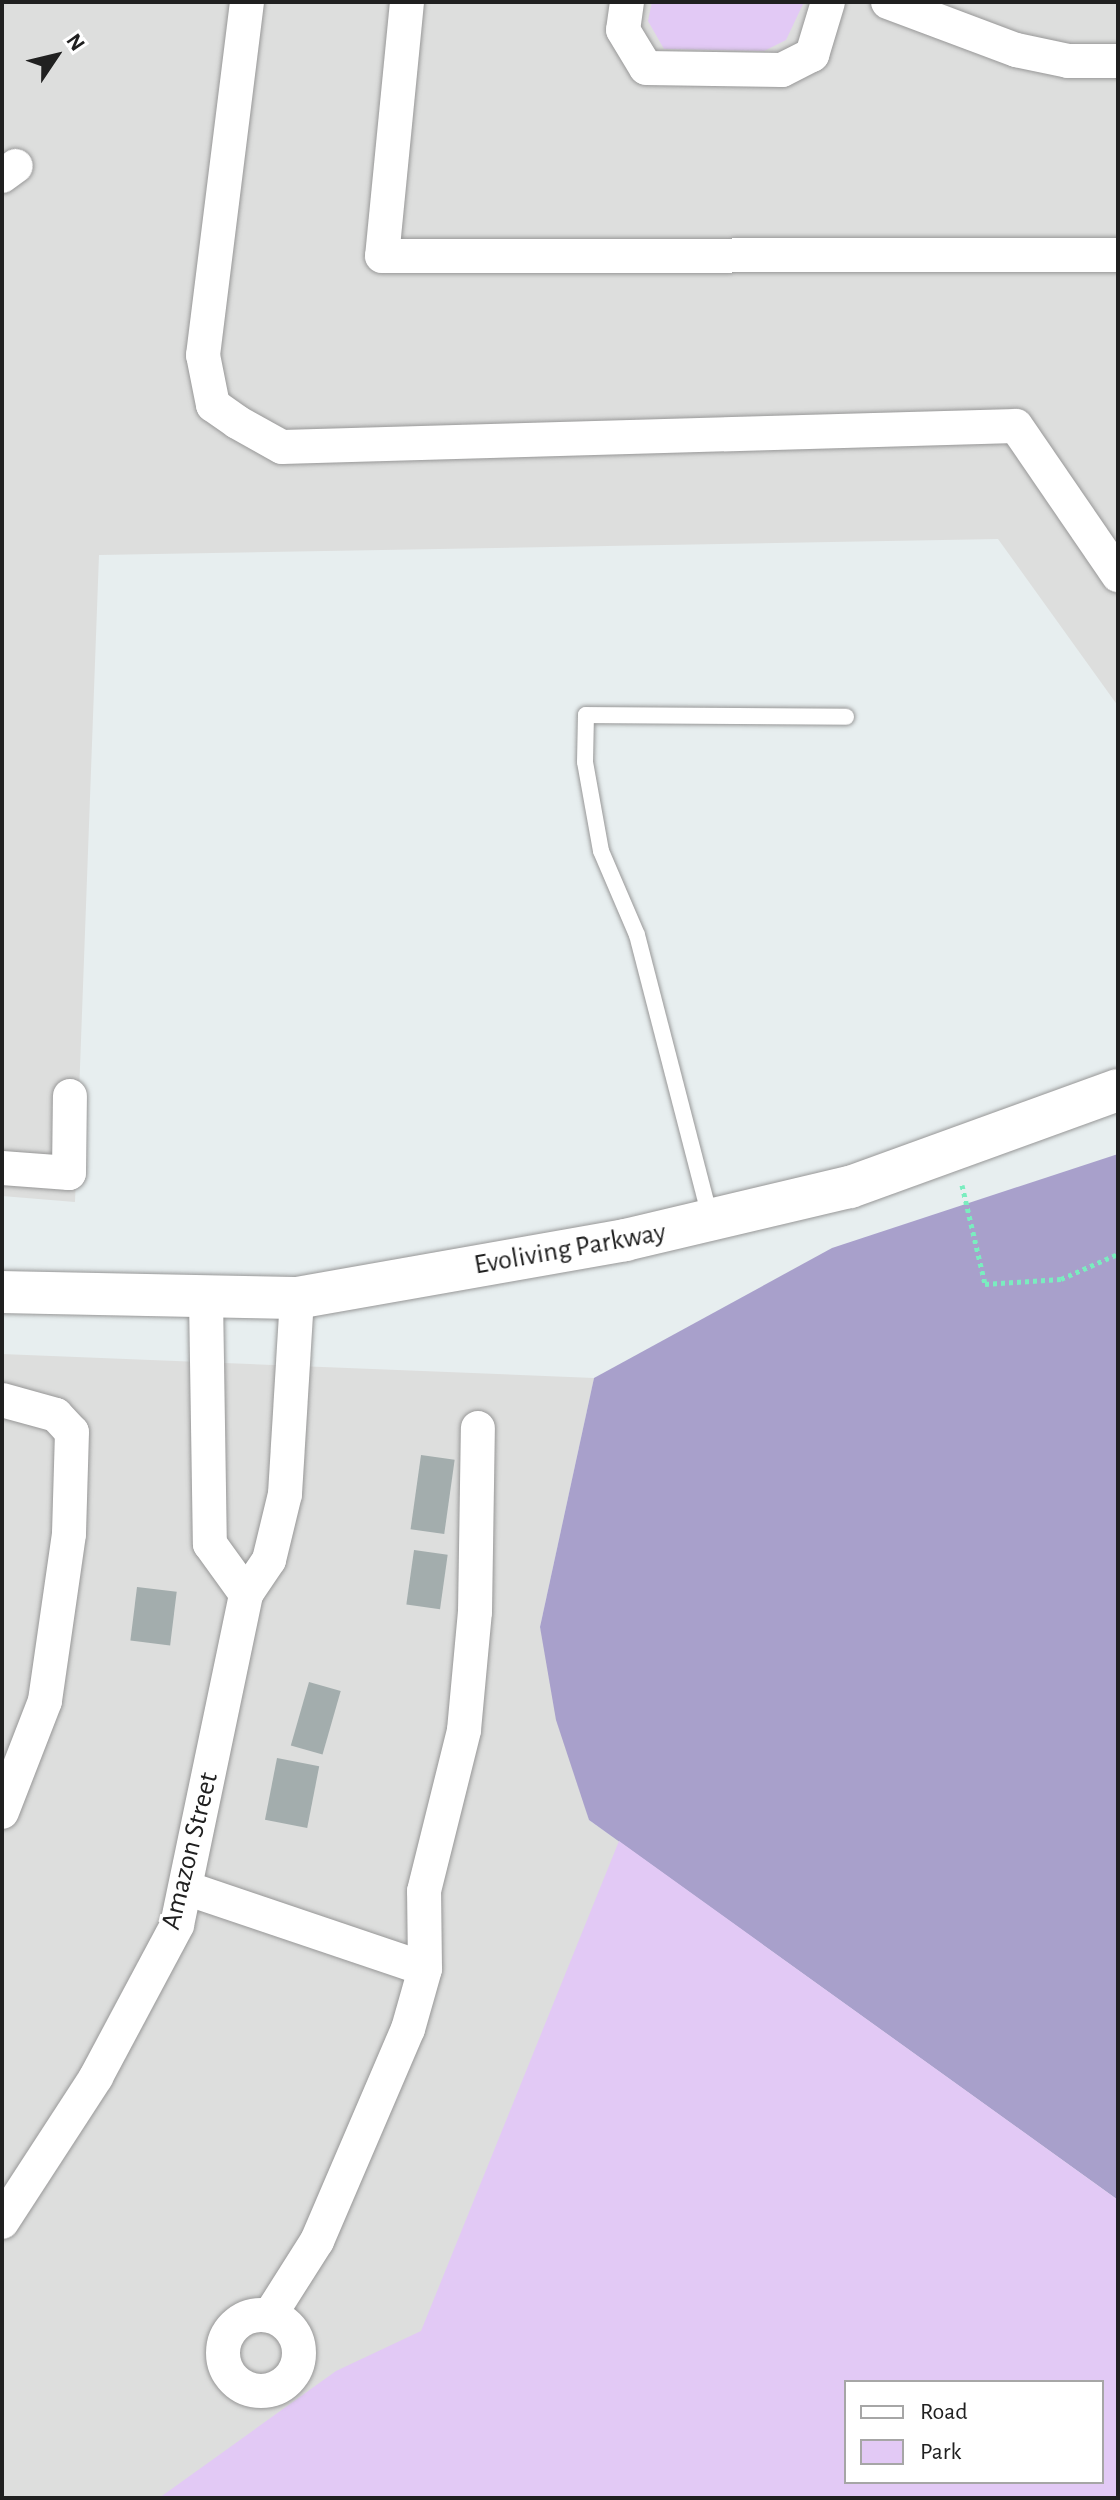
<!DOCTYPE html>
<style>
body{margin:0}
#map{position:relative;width:1120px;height:2500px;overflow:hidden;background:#e7eeef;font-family:"Alegreya Sans",sans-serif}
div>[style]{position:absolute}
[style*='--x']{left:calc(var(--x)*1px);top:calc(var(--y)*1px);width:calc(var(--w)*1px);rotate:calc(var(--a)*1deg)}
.residential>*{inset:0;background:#dddedd}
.forest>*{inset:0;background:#a8a0cb}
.park>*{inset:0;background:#e2c9f5}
.building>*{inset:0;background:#a3adad;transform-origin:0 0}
.path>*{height:5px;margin-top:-2.5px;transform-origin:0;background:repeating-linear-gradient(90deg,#7aedbf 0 4px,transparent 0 8px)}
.roads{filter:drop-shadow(0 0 2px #979797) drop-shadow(0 0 2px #979797)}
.service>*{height:16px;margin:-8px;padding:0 8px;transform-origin:8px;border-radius:8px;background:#fff}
.minor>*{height:34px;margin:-17px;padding:0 17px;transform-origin:17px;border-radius:17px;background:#fff}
.minor>.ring{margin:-17px;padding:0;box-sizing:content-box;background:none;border:34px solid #fff;border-radius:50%}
.tertiary>*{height:42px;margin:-21px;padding:0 21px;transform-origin:21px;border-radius:21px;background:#fff}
span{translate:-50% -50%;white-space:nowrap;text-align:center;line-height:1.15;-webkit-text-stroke:7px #fff;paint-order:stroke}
.street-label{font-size:28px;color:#202020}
.frame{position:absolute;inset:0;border:4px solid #202020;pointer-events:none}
.legend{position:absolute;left:844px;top:2380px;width:260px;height:104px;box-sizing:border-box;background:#fff;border:2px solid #a6a6a6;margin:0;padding:10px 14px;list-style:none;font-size:24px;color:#202020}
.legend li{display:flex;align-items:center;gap:16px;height:40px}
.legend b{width:40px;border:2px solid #a6a6a6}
.north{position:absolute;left:16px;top:16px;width:80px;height:80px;-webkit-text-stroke:6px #fff;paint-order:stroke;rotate:55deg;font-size:22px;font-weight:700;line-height:32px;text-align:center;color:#202020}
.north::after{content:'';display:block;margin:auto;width:28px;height:36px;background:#202020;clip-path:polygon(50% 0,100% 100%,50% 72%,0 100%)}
</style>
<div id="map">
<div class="residential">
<div style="clip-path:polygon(2px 2px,1118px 2px,1118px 706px,998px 539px,99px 555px,75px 1202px,2px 1196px)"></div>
<div style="clip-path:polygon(evenodd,2px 1354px,594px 1378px,540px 1627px,589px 1820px,1118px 2200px,1118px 2498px,2px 2498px,2px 1354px,846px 2382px,1102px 2382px,1102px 2482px,846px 2482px,846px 2382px)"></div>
</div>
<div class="forest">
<div style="clip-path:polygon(1118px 1154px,1118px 2200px,589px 1820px,556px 1720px,540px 1627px,594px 1378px,832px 1248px)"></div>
</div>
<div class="park">
<div style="clip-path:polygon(652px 2px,804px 2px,786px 40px,764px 51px,664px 49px,648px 21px)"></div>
<div style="clip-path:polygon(evenodd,619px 1841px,1118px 2200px,1118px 2498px,159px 2498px,336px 2371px,421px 2331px,619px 1841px,846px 2382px,1102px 2382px,1102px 2482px,846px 2482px,846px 2382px)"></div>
</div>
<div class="building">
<div style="left:421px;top:1455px;width:34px;height:75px;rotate:8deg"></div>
<div style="left:414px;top:1550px;width:34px;height:55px;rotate:8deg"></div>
<div style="left:137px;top:1587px;width:40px;height:54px;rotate:7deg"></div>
<div style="left:309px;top:1682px;width:33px;height:66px;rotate:16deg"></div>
<div style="left:277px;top:1758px;width:43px;height:63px;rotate:11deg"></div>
</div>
<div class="path">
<div style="--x:962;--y:1185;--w:102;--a:76.9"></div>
<div style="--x:985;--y:1284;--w:76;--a:-3.8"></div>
<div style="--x:1061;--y:1279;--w:62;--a:-23.7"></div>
</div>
<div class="roads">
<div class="service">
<div style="--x:711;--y:1221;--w:295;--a:-104.5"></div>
<div style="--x:637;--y:935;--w:91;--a:-113.2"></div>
<div style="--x:601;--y:851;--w:90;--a:-100.2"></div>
<div style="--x:585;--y:762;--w:47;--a:-88.8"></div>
<div style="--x:586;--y:715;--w:260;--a:0.4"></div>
</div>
<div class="minor">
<div style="--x:247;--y:2;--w:356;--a:97.1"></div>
<div style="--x:203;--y:355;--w:51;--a:78.7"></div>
<div style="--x:213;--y:405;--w:29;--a:35"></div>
<div style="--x:237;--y:422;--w:51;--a:29.1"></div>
<div style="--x:282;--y:447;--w:734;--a:-1.64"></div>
<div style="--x:1016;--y:426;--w:181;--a:55.6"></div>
<div style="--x:407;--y:2;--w:255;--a:95.6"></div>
<div style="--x:382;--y:256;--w:736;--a:-0.08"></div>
<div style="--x:627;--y:2;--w:28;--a:98"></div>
<div style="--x:623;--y:30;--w:44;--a:58.8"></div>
<div style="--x:646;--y:68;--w:136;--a:0.8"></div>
<div style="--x:782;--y:70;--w:34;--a:-27"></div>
<div style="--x:812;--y:55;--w:55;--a:-73.2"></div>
<div style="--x:888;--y:2;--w:137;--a:20.6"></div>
<div style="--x:1016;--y:50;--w:53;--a:11.9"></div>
<div style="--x:1068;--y:61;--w:50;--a:0"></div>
<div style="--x:2;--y:176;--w:17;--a:-36"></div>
<div style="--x:2;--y:1168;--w:67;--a:4.3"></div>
<div style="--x:69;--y:1173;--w:77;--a:-89.3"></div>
<div style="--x:206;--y:1298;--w:246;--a:89.1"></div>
<div style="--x:210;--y:1544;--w:62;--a:54.2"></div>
<div style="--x:2;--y:1400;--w:56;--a:15.5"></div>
<div style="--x:56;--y:1415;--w:23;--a:47"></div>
<div style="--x:72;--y:1432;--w:102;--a:91.7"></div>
<div style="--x:69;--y:1534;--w:169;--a:98.2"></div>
<div style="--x:45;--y:1701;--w:119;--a:111.2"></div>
<div style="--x:186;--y:1888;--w:252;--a:18.7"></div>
<div style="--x:2;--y:2222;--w:173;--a:-57"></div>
<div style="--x:96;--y:2077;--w:172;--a:-61.9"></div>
<div style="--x:177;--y:1925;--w:338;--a:-78.2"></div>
<div style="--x:246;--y:1594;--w:41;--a:-55.9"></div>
<div style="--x:269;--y:1560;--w:68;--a:-76.4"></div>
<div style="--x:285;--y:1494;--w:196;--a:-86.5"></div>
<div class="ring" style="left:223px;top:2315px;width:42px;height:42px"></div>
<div style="--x:270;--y:2315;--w:88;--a:-57.6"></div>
<div style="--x:317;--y:2241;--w:231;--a:-66.8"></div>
<div style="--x:408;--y:2029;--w:62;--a:-74.2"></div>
<div style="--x:425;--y:1969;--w:78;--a:-90.7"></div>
<div style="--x:424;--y:1891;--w:166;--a:-76"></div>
<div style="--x:464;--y:1730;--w:119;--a:-84.7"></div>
<div style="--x:475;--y:1612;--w:184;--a:-89.1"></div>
</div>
<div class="tertiary">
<div style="--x:2;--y:1292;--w:295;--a:1.2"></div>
<div style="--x:297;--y:1298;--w:333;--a:-10"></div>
<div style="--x:625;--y:1240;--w:231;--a:-13.3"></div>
<div style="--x:850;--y:1187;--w:285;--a:-19.9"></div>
</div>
</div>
<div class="street-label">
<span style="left:570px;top:1249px;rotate:-10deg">Evoliving Parkway</span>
<span style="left:190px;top:1851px;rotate:-76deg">Amazon Street</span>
</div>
<div class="frame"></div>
<ul class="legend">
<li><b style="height:10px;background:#fff"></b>Road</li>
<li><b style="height:22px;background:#e2c9f5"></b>Park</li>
</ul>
<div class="north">N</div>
</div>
